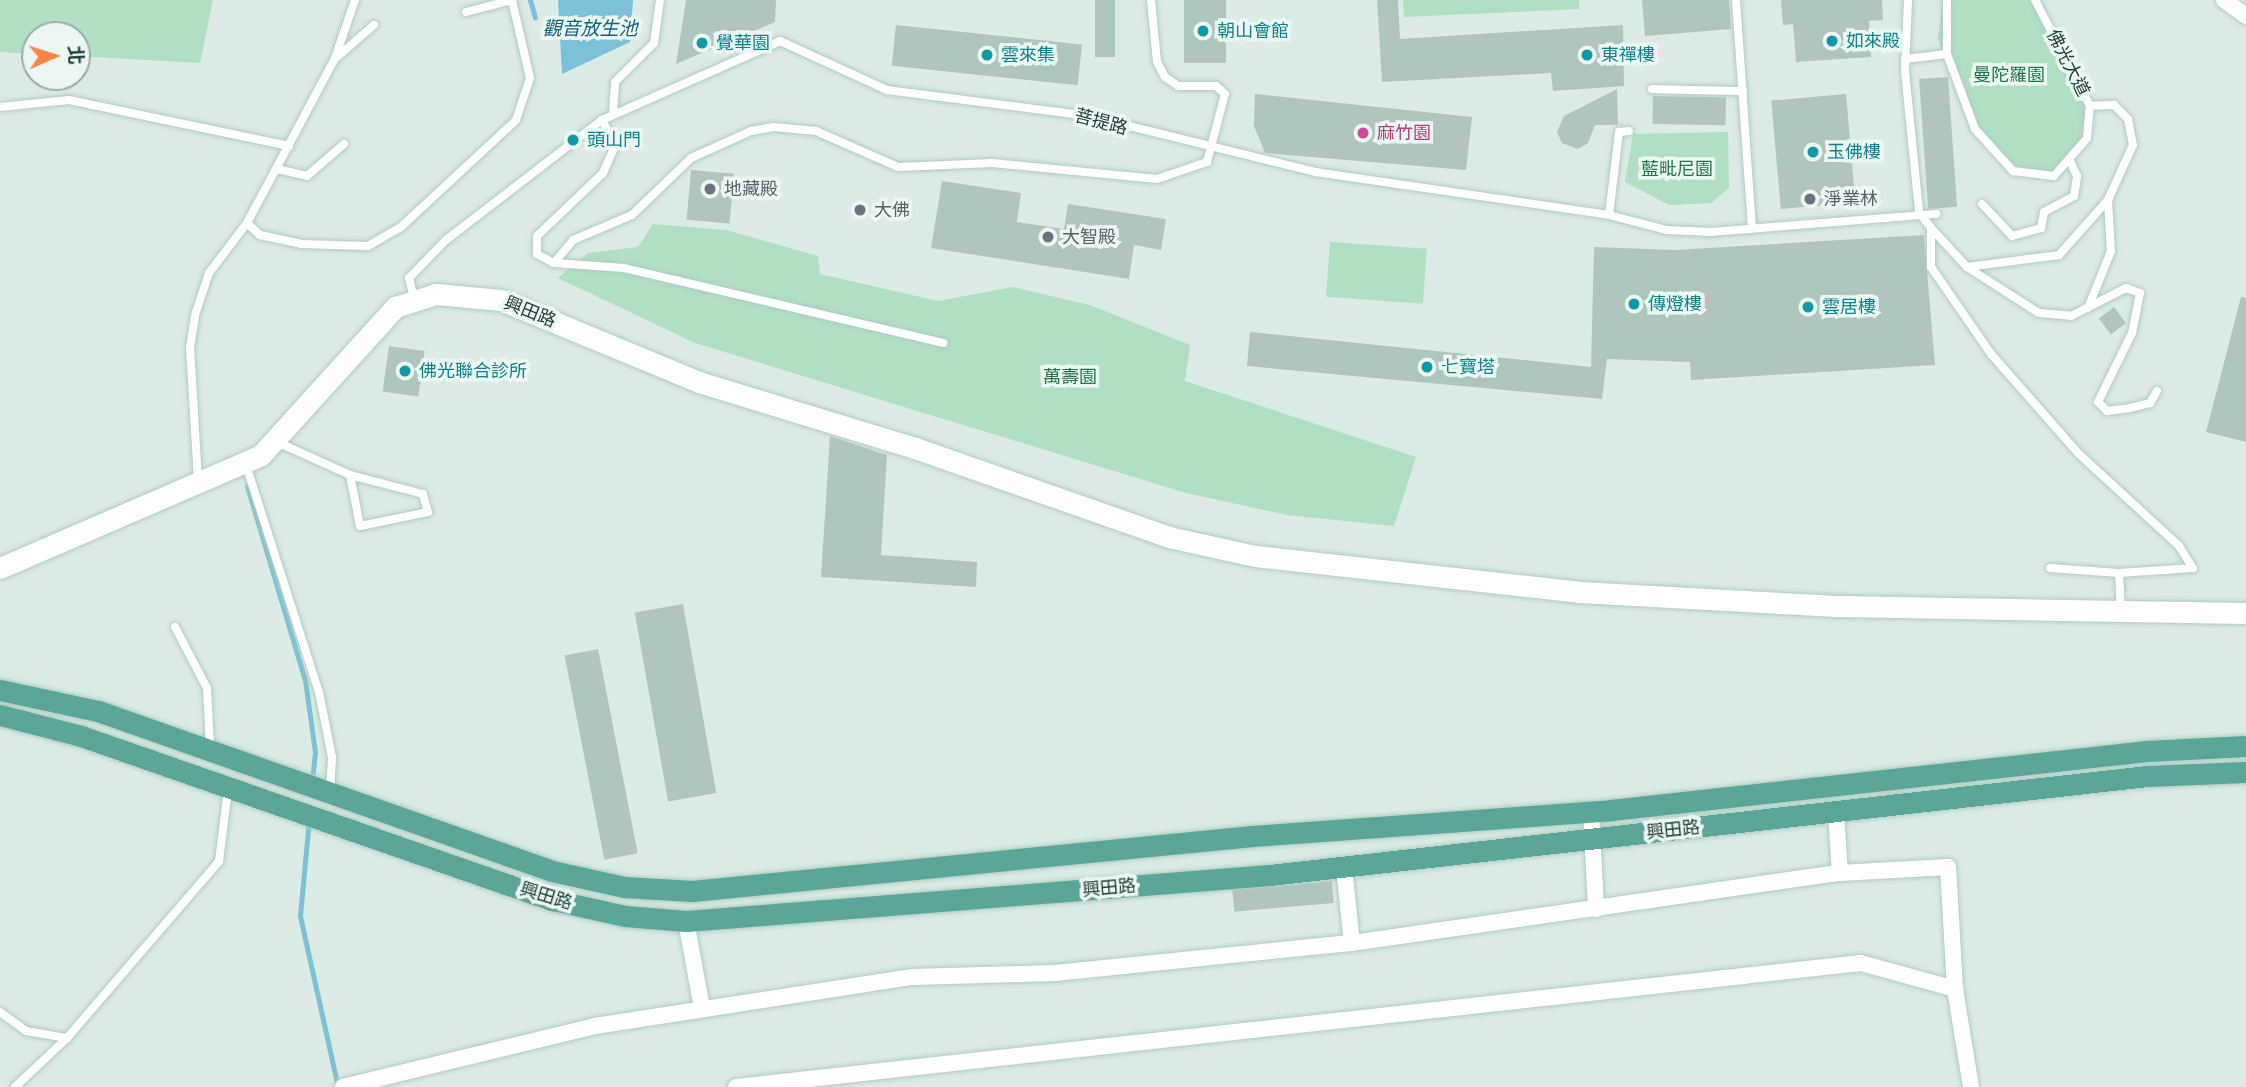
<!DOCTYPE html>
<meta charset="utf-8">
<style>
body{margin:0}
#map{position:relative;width:2246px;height:1087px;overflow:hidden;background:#dcebe5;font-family:"Fira Sans Condensed","Noto Sans TC",sans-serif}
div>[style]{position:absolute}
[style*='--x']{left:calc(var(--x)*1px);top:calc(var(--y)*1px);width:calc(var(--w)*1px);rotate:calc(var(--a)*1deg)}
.green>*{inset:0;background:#b1dfc2;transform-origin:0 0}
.water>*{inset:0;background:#7cc1d8}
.stream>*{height:5px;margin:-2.5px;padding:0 2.5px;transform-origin:2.5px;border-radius:2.5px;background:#7cc1d8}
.building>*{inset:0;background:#b1c5bf;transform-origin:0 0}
.roads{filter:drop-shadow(0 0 2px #aeccc3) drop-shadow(0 0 2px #aeccc3)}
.lane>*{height:8px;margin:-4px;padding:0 4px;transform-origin:4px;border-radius:4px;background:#fff}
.street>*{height:16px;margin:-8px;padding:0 8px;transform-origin:8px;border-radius:8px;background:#fff}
.secondary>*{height:21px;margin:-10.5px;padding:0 10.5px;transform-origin:10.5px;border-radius:10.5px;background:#fff}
.primary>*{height:21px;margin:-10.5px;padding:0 10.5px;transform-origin:10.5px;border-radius:10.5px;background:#5ba699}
.dots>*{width:19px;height:19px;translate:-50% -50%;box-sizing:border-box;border:4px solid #ecf7f3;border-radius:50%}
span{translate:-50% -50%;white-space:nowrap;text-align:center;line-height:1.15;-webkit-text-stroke:7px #ecf7f3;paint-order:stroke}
.culture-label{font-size:18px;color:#0d838f}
.left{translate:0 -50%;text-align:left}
.street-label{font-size:18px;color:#1c3b36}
.park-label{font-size:18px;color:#22764a}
.hotel-label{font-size:18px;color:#b23c85}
.worship-label{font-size:18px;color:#5b616d}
.water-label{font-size:19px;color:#10617d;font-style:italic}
.north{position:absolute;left:21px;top:21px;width:70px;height:70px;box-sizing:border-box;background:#ecf7f3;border:2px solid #99aca7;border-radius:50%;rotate:87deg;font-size:19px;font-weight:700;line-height:28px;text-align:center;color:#1c3b36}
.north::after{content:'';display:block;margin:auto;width:24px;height:32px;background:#ff8446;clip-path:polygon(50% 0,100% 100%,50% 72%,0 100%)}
</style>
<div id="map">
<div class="green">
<div style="clip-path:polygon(0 0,213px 0,200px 63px,77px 56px,77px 35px,35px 35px,35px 54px,0 52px)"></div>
<div style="clip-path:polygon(1403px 0,1579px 0,1579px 9px,1404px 17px)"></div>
<div style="clip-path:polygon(1943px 0,2032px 0,2087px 109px,2084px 136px,2053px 173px,2015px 169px,1961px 104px,1938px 38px)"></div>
<div style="clip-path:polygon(1728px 132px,1729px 188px,1711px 203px,1669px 205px,1625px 182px,1633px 134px)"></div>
<div style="clip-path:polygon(653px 224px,726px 230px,818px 256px,820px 274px,938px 301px,1013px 287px,1090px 305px,1190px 345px,1185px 381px,1416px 457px,1394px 526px,1287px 515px,1186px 493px,695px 343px,558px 278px,588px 253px,638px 247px)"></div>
<div style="left:1330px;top:242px;width:97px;height:55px;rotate:4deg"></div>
</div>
<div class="water">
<div style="clip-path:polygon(558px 0,633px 0,630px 42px,562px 74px)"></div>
</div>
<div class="stream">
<div style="--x:530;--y:0;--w:18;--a:74"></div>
<div style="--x:247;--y:486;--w:202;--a:73.4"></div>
<div style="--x:305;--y:680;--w:73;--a:82.1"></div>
<div style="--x:315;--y:752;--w:30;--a:96"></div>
<div style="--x:309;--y:819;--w:97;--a:95.3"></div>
<div style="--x:300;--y:916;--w:175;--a:77.5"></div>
</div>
<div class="building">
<div style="clip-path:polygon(686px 0,776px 0,775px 22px,676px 64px)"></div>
<div style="left:1095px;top:0;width:20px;height:57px"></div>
<div style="left:1184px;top:0;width:42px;height:63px"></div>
<div style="clip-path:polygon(1377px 0,1398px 0,1400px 39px,1623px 25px,1624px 86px,1553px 91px,1551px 73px,1382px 82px)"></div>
<div style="clip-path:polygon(1642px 0,1729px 0,1731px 29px,1645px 36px)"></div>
<div style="clip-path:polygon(1781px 0,1882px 0,1883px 20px,1869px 21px,1871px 57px,1796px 62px,1793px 24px,1783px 25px)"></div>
<div style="left:896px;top:25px;width:187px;height:41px;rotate:6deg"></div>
<div style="left:1948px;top:77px;width:130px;height:29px;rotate:86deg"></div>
<div style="clip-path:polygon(1617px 89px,1618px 125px,1595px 125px,1588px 143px,1578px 149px,1562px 143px,1557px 132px,1564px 116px)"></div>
<div style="clip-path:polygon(1255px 94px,1472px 117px,1466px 170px,1265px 153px,1254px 126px)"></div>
<div style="left:1846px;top:94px;width:109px;height:75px;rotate:85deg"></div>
<div style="left:1653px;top:96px;width:73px;height:28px;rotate:1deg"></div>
<div style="left:691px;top:170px;width:43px;height:50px;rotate:5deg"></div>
<div style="clip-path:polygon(942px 181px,1021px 193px,1017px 222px,1064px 229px,1068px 204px,1166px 219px,1161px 250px,1134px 245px,1129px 279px,931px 248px)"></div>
<div style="clip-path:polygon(1924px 235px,1935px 365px,1691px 380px,1690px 362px,1607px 359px,1602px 399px,1247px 366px,1250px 332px,1591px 367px,1594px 247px,1675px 250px)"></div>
<div style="clip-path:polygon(2241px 297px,2246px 298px,2246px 442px,2206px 432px)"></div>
<div style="left:2114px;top:307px;width:20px;height:19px;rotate:53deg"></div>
<div style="left:389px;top:346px;width:36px;height:46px;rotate:8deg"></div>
<div style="clip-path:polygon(830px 436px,887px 455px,881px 555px,977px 562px,976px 587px,821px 577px)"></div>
<div style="left:683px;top:604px;width:192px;height:49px;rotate:80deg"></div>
<div style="left:598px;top:649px;width:208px;height:34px;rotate:79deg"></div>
<div style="left:1332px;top:881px;width:22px;height:100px;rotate:85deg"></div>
</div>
<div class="roads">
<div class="lane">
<div style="--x:1736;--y:0;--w:229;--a:86"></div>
<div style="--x:1908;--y:0;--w:71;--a:92.4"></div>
<div style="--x:1905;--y:71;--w:142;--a:84.3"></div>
<div style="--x:1919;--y:212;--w:20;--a:53"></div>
<div style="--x:1931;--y:228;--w:39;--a:90"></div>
<div style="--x:1931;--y:267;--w:106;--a:55.4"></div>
<div style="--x:1991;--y:354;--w:133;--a:48.7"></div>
<div style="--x:2079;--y:454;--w:136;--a:42.6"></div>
<div style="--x:2179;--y:546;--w:26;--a:58"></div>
<div style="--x:2193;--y:568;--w:74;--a:176.1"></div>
<div style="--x:2119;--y:573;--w:69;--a:-175.9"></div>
<div style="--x:1947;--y:0;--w:54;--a:90"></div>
<div style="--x:1947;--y:54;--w:80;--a:69.5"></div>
<div style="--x:1975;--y:129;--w:57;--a:47.9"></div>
<div style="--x:2013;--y:171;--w:41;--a:7"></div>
<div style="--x:2054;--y:176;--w:50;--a:-49"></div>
<div style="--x:2087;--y:138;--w:32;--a:-85"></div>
<div style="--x:2090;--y:106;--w:119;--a:-117.4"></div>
<div style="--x:466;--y:12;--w:48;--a:-14.6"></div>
<div style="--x:337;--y:57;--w:49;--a:-40.9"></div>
<div style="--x:1905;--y:59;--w:42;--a:-6.8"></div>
<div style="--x:1652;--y:89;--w:91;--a:1.3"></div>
<div style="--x:0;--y:107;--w:69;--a:-5.8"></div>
<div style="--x:69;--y:100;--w:225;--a:11.8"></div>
<div style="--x:613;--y:113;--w:31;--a:-86"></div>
<div style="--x:615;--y:82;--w:55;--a:-45"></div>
<div style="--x:654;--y:43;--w:43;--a:-82.1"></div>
<div style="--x:602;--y:120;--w:29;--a:63"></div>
<div style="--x:615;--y:146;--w:30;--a:114"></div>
<div style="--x:603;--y:173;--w:91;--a:136.3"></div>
<div style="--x:537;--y:236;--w:18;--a:90"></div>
<div style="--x:537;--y:254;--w:19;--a:28"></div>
<div style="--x:554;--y:263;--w:30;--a:-50"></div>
<div style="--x:573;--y:240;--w:64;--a:-23"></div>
<div style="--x:632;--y:215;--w:82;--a:-44"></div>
<div style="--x:691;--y:158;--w:66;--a:-24.2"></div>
<div style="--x:751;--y:131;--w:23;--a:-10"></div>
<div style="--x:774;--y:127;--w:42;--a:5.4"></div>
<div style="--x:816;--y:131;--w:90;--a:23.7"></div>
<div style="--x:898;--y:167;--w:94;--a:-2.4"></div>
<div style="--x:992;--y:163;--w:166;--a:5.5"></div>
<div style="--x:1157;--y:179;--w:53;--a:-18.8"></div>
<div style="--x:1207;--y:162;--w:70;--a:-75.2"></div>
<div style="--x:1225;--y:94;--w:12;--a:-138"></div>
<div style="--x:1216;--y:86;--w:38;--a:180"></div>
<div style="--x:1178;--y:86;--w:16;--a:-145"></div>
<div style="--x:1165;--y:77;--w:17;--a:-118"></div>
<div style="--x:1157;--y:62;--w:62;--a:-95.5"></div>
<div style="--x:277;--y:169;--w:31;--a:13"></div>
<div style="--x:307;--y:176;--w:49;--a:-40.9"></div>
<div style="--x:1982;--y:204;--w:44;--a:46.8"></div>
<div style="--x:2012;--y:236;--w:30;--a:-15"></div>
<div style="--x:2041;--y:228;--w:16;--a:-79"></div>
<div style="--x:2044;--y:212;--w:34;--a:-28"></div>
<div style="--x:2074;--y:196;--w:20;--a:-81"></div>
<div style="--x:2077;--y:176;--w:19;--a:-115"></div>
<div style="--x:1609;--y:215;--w:84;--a:-83.1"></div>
<div style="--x:1619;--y:132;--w:10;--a:-6"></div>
<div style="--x:247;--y:223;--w:18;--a:43"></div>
<div style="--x:260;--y:235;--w:43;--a:12.1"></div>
<div style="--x:302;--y:244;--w:66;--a:1.7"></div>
<div style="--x:368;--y:246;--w:38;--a:-30"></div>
<div style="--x:401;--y:227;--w:157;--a:-42.9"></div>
<div style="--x:516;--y:120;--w:44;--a:-71.6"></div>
<div style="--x:530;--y:78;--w:80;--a:-103"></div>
<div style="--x:1931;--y:228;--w:53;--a:47.3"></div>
<div style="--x:1967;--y:267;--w:93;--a:-7.4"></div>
<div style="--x:2059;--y:255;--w:74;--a:-48.3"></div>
<div style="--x:554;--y:263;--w:70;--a:4.1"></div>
<div style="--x:624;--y:268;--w:328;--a:13.2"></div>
<div style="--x:1967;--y:267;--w:85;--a:32.6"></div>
<div style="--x:2039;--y:313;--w:32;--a:5"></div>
<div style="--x:2071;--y:316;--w:62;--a:-27"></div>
<div style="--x:2126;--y:288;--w:15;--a:20"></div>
<div style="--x:2140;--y:293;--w:41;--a:101.3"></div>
<div style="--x:2132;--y:333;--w:77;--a:116.2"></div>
<div style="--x:2098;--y:402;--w:13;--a:45"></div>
<div style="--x:2107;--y:411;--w:23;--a:-7"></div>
<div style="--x:2130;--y:408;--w:21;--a:-14"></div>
<div style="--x:2150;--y:403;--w:14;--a:-60"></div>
<div style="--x:414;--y:298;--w:21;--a:-104"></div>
<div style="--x:409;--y:278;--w:53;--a:-45.8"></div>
<div style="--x:446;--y:240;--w:197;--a:-37.6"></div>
<div style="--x:602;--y:120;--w:195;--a:-23.9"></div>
<div style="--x:780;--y:41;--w:118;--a:24.6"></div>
<div style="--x:887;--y:90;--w:204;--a:7.3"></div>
<div style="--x:1089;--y:116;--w:233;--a:13.9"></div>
<div style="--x:1315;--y:172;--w:297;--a:8.3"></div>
<div style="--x:1609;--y:215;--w:60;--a:14.5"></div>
<div style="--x:1667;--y:230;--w:44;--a:2.6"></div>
<div style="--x:1711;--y:232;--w:226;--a:-4.6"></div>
<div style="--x:2088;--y:308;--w:61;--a:-68"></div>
<div style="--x:2111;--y:251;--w:51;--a:-93.4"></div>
<div style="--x:2108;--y:200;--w:60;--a:-65.6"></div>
<div style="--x:2133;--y:145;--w:26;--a:-101"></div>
<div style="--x:2128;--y:119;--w:20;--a:-135"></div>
<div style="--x:2114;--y:105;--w:24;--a:178"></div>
<div style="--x:277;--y:442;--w:80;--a:24.3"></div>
<div style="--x:350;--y:475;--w:52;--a:78.9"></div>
<div style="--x:360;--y:526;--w:69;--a:-11.6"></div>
<div style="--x:428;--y:512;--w:19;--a:-106"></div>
<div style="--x:423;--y:494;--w:75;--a:-165.4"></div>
<div style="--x:246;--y:465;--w:238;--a:72.2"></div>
<div style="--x:319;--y:692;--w:66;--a:78.7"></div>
<div style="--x:332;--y:757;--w:35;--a:93"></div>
<div style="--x:198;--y:481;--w:133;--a:-93.4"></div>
<div style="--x:190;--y:348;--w:36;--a:-81"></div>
<div style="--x:196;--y:312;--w:41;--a:-71.6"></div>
<div style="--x:209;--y:273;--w:63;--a:-52.8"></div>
<div style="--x:247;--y:223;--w:187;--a:-61.9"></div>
<div style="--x:335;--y:58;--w:61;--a:-71"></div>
<div style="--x:2119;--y:573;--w:35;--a:87"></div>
<div style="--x:175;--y:627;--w:69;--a:62.3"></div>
<div style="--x:207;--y:688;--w:60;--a:87.1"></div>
<div style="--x:0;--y:1012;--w:32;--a:36"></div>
<div style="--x:26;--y:1031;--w:42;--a:9.7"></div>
<div style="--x:15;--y:1087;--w:71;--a:-43.3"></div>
<div style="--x:67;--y:1038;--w:233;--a:-49.3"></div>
<div style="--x:219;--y:861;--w:72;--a:-82.8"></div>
</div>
<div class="street">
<div style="--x:2224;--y:0;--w:27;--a:36"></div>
<div style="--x:1591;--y:812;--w:97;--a:87"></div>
<div style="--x:1836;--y:814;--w:59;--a:86.1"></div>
<div style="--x:1840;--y:873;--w:108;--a:-3.2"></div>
<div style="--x:1948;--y:867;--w:122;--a:86.7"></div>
<div style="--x:1955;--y:989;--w:99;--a:80.7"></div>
<div style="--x:1344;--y:867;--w:76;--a:84"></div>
<div style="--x:686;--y:921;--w:88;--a:79.6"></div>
<div style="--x:343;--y:1087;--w:259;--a:-13.6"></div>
<div style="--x:595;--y:1026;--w:321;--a:-8.8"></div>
<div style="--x:912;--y:977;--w:143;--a:-1.6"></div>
<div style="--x:1055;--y:973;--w:299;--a:-5.8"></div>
<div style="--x:1352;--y:943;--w:493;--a:-8.2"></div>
<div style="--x:736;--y:1087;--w:1132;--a:-6.29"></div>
<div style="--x:1861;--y:963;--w:98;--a:15.5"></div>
</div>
<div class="secondary">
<div style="--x:0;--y:568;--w:284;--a:-23.4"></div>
<div style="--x:261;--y:455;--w:200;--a:-47.8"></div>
<div style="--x:395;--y:307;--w:43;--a:-17.6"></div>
<div style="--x:436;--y:294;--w:65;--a:5.3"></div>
<div style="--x:501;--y:300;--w:214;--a:22.5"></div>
<div style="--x:699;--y:382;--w:226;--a:17"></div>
<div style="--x:915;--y:448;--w:269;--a:19.3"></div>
<div style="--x:1169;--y:537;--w:88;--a:12.5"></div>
<div style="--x:1255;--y:556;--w:326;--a:6.3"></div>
<div style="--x:1579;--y:592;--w:262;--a:3.1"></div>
<div style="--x:1841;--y:606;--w:405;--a:1"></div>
</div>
<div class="primary">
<div style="--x:0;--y:690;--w:100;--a:12.1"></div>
<div style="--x:98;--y:711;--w:481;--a:19.4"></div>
<div style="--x:552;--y:871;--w:74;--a:12.5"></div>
<div style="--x:624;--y:887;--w:68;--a:3.4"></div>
<div style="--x:692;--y:891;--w:563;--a:-5.61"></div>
<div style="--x:1252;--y:836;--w:360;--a:-4.1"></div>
<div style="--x:1611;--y:810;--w:539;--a:-6.28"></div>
<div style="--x:2147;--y:751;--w:99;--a:-2.9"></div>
<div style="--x:0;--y:715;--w:84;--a:14.5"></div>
<div style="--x:81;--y:736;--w:500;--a:19.2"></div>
<div style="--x:553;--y:900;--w:74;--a:12.5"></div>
<div style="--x:625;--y:916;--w:61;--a:4.7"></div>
<div style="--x:686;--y:921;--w:586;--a:-4.5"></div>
<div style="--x:1270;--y:875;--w:883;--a:-6.44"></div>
<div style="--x:2147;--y:776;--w:99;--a:-2.3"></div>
</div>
</div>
<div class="dots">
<div style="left:1203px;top:31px;background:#0f9aa8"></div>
<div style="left:1832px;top:41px;background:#0f9aa8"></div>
<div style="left:702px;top:43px;background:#0f9aa8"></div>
<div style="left:987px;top:55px;background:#0f9aa8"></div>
<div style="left:1587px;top:55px;background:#0f9aa8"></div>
<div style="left:1363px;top:133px;background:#d1479c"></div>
<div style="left:573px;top:140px;background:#0f9aa8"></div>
<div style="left:1813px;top:152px;background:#0f9aa8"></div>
<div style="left:710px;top:189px;background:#6b7280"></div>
<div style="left:1810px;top:199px;background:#6b7280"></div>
<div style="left:860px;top:210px;background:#6b7280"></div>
<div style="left:1048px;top:237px;background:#6b7280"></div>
<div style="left:1634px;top:304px;background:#0f9aa8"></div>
<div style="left:1808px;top:307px;background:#0f9aa8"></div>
<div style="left:1427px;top:367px;background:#0f9aa8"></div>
<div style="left:405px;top:371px;background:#0f9aa8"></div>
</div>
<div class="culture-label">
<span class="left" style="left:1217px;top:31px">朝山會館</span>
<span class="left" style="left:1846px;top:41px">如來殿</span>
<span class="left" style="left:716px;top:43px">覺華園</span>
<span class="left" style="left:1001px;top:55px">雲來集</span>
<span class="left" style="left:1601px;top:55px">東禪樓</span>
<span class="left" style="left:587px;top:140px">頭山門</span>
<span class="left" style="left:1827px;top:152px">玉佛樓</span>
<span class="left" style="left:1648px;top:304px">傳燈樓</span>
<span class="left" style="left:1822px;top:307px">雲居樓</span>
<span class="left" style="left:1441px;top:367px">七寶塔</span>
<span class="left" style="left:419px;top:371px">佛光聯合診所</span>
</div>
<div class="street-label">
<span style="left:2068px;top:63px;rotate:63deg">佛光大道</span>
<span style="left:1101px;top:122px;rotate:15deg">菩提路</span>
<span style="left:530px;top:312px;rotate:22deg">興田路</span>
<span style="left:1673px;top:830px;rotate:-6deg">興田路</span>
<span style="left:1109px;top:888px;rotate:-5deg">興田路</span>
<span style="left:546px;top:896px;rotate:17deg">興田路</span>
</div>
<div class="park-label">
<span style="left:2009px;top:75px">曼陀羅園</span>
<span style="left:1677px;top:169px">藍毗尼園</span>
<span style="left:1070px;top:377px">萬壽園</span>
</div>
<div class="hotel-label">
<span class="left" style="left:1377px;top:133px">麻竹園</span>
</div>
<div class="worship-label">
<span class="left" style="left:724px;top:189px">地藏殿</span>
<span class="left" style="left:1824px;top:199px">淨業林</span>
<span class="left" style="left:874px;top:210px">大佛</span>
<span class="left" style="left:1062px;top:237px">大智殿</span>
</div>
<div class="water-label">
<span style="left:590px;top:29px">觀音放生池</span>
</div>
<div class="north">北</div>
</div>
